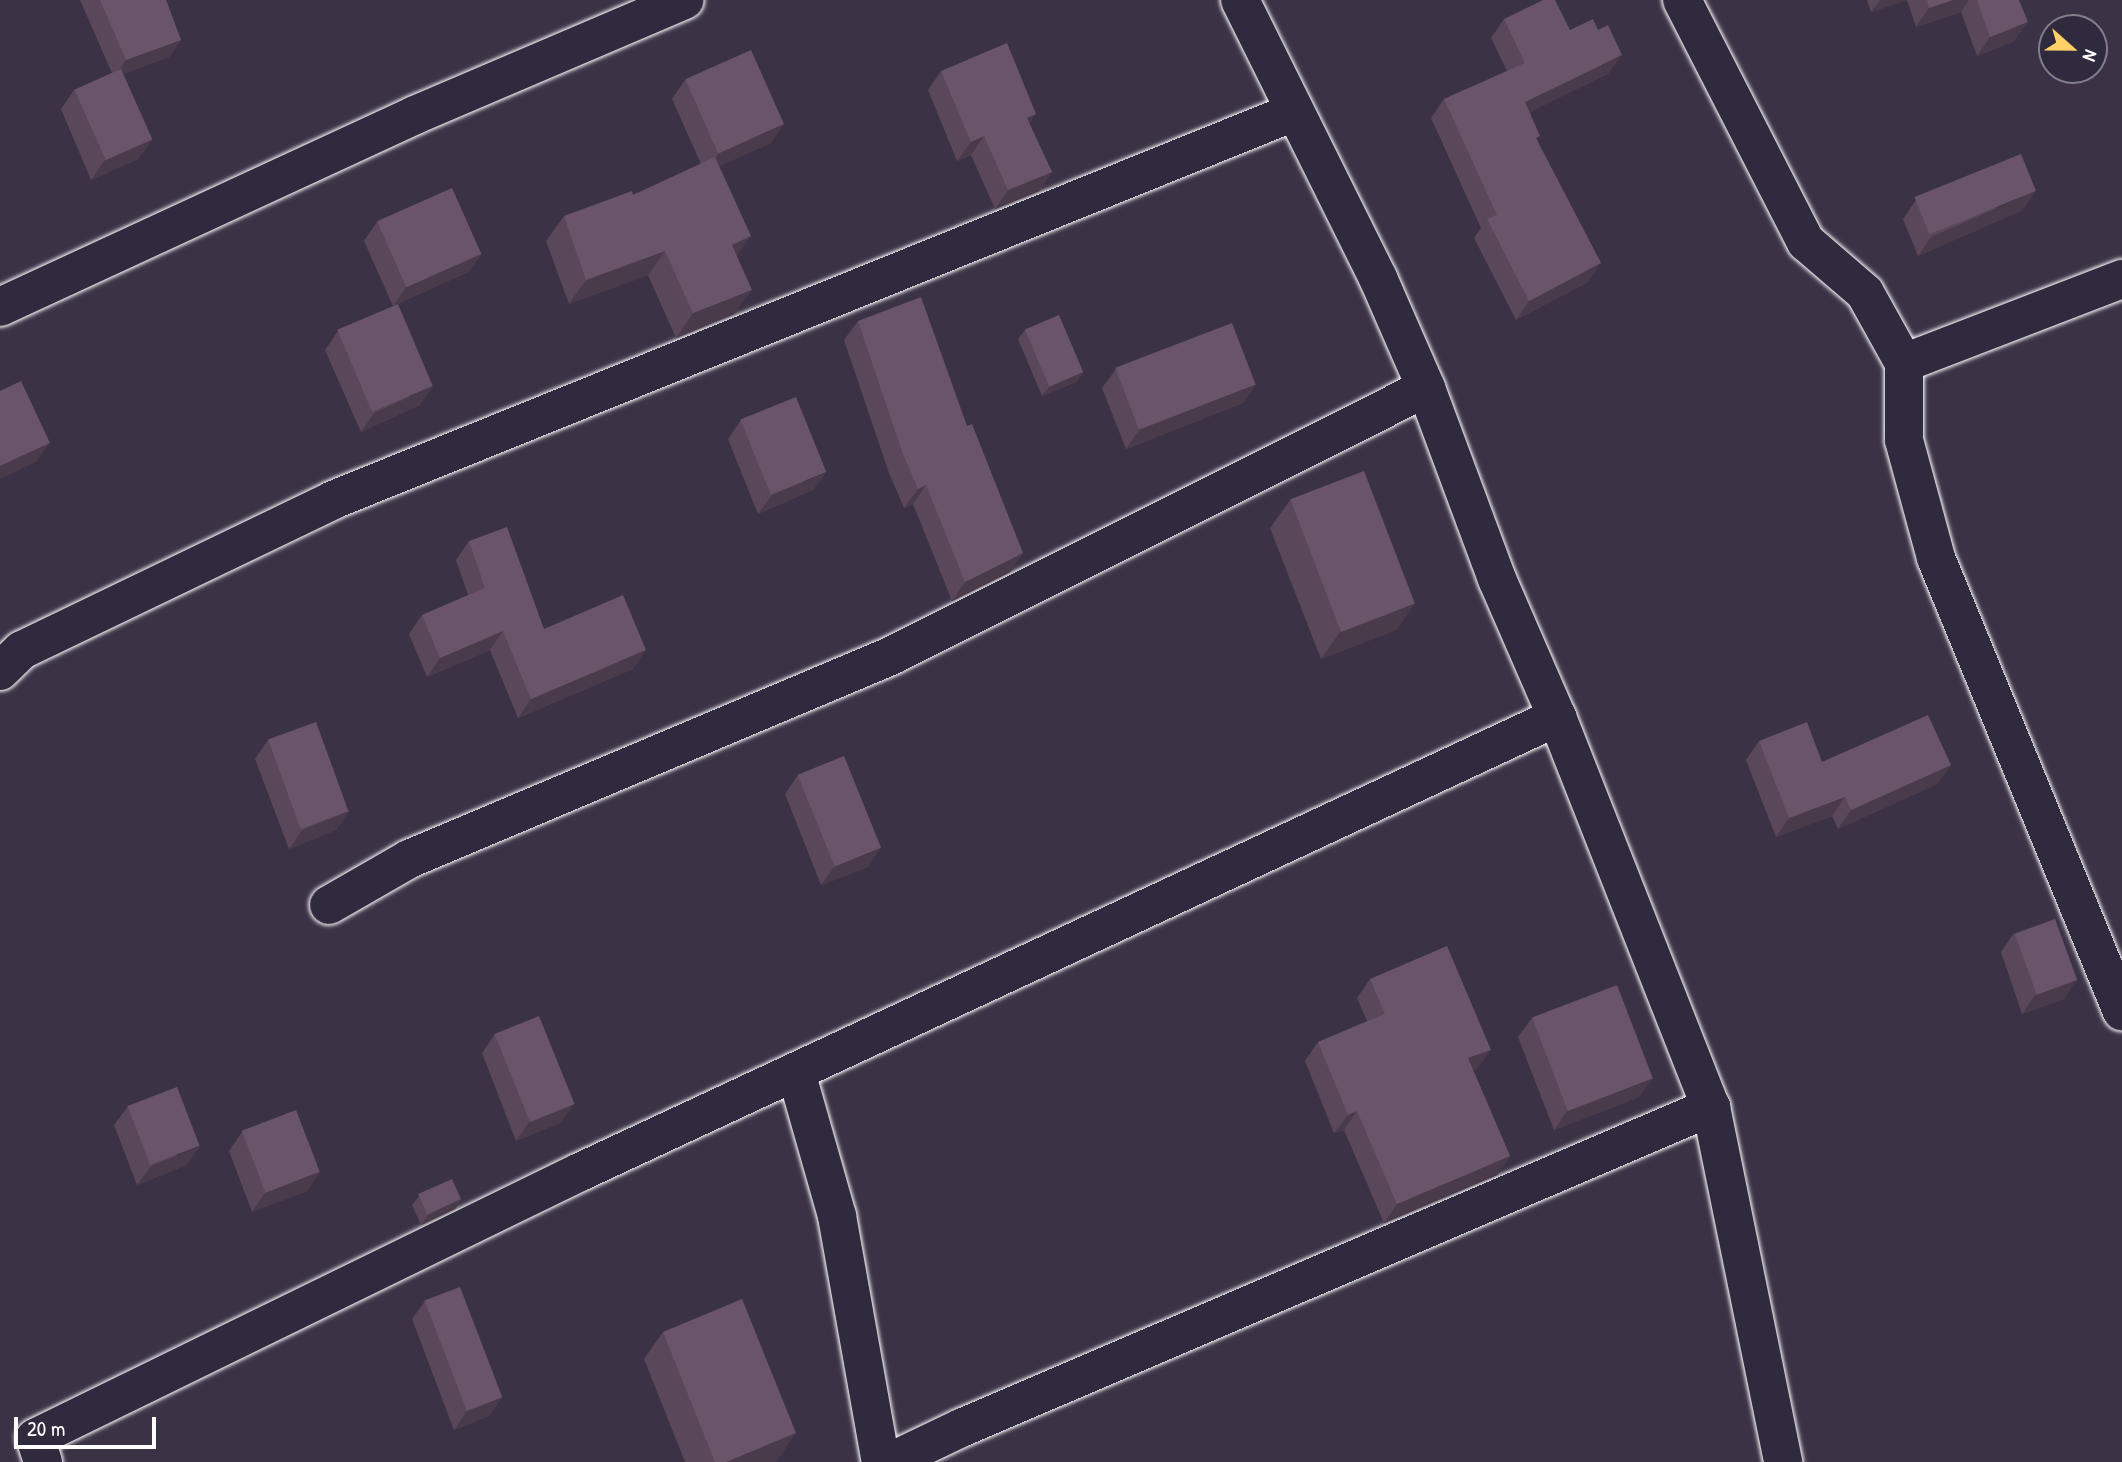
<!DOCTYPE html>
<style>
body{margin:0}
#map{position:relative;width:2122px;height:1462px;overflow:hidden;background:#3b3246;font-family:"Patrick Hand",sans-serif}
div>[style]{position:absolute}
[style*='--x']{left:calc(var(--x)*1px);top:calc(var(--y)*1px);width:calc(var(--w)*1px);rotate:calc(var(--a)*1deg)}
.roads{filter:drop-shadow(0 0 2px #fff) drop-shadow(0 0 2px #fff)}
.minor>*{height:38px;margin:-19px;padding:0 19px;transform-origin:19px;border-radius:19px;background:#2f2a3d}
.wall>*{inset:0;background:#5a485a}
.shaded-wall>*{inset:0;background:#4a3b4a}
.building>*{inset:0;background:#695469;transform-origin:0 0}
span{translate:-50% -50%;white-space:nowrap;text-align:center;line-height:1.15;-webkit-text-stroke:5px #2f2a3d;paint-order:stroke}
.north{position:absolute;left:2038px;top:14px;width:70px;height:70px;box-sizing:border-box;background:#2f2a3d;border:2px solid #827f8b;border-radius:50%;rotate:111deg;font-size:19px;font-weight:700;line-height:28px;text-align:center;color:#fff}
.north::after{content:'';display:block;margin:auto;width:24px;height:32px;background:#ffd166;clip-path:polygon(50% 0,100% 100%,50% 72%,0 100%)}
.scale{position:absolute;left:14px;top:1417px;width:142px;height:32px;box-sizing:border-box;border:4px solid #fff;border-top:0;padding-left:9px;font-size:21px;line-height:24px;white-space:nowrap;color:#fff;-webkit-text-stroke:5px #2f2a3d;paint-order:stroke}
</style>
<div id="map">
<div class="roads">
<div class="minor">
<div style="--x:1240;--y:0;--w:310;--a:63.6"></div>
<div style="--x:1378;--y:278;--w:120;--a:66.4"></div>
<div style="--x:1426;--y:388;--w:204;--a:69.6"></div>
<div style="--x:1497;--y:579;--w:150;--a:66.5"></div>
<div style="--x:1557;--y:717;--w:419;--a:68.5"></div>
<div style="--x:1711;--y:1107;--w:362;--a:78.5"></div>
<div style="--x:1682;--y:0;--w:272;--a:62.9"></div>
<div style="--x:1806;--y:242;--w:78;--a:40.8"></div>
<div style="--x:1865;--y:293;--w:80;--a:60.9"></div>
<div style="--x:1904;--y:363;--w:77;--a:90"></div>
<div style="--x:1904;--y:440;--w:122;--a:74.8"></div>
<div style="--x:1936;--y:558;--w:490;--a:67.7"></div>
<div style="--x:0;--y:307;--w:457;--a:-24.8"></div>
<div style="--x:415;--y:115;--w:293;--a:-23.1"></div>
<div style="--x:1904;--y:363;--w:234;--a:-21.1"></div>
<div style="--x:0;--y:671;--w:30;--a:-44"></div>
<div style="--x:22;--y:650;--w:345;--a:-25.7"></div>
<div style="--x:333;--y:500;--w:1036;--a:-21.99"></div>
<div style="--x:329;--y:905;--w:92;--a:-29.9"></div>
<div style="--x:409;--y:859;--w:525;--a:-22.85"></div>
<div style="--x:893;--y:655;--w:596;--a:-26.61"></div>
<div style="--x:796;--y:1072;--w:150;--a:74.1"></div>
<div style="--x:837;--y:1216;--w:250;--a:79.9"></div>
<div style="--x:43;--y:1462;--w:25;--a:-108"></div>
<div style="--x:35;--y:1438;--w:606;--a:-26.02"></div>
<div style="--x:580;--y:1172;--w:1078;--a:-24.97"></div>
<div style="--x:890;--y:1462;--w:79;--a:-25.6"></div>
<div style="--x:961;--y:1428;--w:816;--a:-23.17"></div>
</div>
</div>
<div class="wall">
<div style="clip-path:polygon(80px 0,166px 0,181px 40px,169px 57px,123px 74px,152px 140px,138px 159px,91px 180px,61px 109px,74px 90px,112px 73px)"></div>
<div style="clip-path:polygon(1867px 0,2019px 0,2014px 41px,1977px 56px,1961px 12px,1916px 27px,1907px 0,1871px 12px)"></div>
<div style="clip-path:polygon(1504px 19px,1570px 30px,1609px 73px,1530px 112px,1537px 140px,1588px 282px,1516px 320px,1474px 238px,1481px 228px,1431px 118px,1444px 99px,1507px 71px,1491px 38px)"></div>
<div style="clip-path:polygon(941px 71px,1029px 124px,1052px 172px,1039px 191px,995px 209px,971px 155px,957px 161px,928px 90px)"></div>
<div style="clip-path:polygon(685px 80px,771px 143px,719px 166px,737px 256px,734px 314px,676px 338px,648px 275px,569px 304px,546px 241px,564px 216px,633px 195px,701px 164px,672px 99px)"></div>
<div style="clip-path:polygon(1916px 200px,2023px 210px,1918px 256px,1903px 219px)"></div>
<div style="clip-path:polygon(377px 222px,482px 254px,468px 272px,393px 306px,364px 241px)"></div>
<div style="clip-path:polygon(858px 321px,967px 426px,1023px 553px,1010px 572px,952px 601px,913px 504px,904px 508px,889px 473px,844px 340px)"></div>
<div style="clip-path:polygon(1025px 330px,1083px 372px,1076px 382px,1042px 396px,1018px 339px)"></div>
<div style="clip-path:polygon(338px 331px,420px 405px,361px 432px,325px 350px)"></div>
<div style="clip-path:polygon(1116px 369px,1256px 384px,1243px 403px,1126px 449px,1102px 388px)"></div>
<div style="clip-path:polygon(741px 420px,813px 490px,758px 514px,728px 439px)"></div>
<div style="clip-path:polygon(1290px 500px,1415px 603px,1396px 630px,1321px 659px,1270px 528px)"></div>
<div style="clip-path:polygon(469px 541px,544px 629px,633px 669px,518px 718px,490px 650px,427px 677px,409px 634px,422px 615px,468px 595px,456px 560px)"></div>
<div style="clip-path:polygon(268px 740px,349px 811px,336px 830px,289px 849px,255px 759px)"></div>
<div style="clip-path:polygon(1759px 741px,1822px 762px,1951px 765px,1937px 784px,1838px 829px,1832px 816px,1776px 837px,1746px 760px)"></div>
<div style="clip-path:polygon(798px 775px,868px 867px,821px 885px,785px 794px)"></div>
<div style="clip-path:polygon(2014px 933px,2064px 999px,2022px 1014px,2001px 952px)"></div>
<div style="clip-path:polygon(1370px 979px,1477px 1069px,1473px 1070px,1510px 1156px,1497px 1175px,1384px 1223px,1344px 1130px,1334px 1133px,1305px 1061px,1318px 1042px,1367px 1021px,1357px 998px)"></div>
<div style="clip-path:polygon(1532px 1018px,1653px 1078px,1639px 1097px,1554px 1130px,1518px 1037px)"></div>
<div style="clip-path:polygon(495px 1034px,574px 1104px,560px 1123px,516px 1141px,482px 1053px)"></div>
<div style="clip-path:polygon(128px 1106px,187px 1165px,137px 1185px,114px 1125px)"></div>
<div style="clip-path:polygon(242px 1132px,320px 1172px,307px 1191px,252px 1212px,229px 1151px)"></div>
<div style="clip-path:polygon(419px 1196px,461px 1199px,455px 1209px,421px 1225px,412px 1205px)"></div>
<div style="clip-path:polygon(425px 1301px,502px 1397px,489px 1416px,454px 1430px,412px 1319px)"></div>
<div style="clip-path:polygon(663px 1332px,777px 1461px,773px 1462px,685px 1462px,644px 1359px)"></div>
</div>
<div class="shaded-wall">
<div style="clip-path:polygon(1880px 0,1908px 0,1871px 12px)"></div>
<div style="clip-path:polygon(1953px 0,1969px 0,1961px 12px,1916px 27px,1929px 8px)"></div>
<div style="clip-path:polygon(2028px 22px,2014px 41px,1977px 56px,1990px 37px)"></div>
<div style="clip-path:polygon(181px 40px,169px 57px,114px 77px,126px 60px)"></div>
<div style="clip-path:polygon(1622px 55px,1609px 73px,1512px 121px,1525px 102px)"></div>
<div style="clip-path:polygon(1036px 114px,1023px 133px,1027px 118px)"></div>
<div style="clip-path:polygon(784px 124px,771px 143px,705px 173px,718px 154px)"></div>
<div style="clip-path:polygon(984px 136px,971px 155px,957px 161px,971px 142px)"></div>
<div style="clip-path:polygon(152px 140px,138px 159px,91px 180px,104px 161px)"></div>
<div style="clip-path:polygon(1052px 172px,1039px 191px,995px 209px,1008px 190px)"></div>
<div style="clip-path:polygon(2036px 191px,2023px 210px,1918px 256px,1931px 237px)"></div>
<div style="clip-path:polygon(751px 236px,733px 261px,732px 245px)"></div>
<div style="clip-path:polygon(665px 251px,648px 275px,569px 304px,586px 280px)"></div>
<div style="clip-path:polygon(482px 254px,468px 272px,393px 306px,406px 287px)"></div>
<div style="clip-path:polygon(1601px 263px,1588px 282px,1516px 320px,1529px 301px)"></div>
<div style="clip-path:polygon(752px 290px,734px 314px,676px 338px,693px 313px)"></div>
<div style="clip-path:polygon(1083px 372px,1076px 382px,1042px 396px,1049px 387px)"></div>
<div style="clip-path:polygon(1256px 384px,1243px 403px,1126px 449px,1139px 430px)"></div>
<div style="clip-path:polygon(433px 386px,420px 405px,361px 432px,374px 413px)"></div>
<div style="clip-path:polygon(50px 443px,36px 462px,0 479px,0 466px)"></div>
<div style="clip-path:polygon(827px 472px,813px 490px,758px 514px,772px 495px)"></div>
<div style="clip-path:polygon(926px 485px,913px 504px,904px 508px,918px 489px)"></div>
<div style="clip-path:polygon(1023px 553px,1010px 572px,952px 601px,965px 582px)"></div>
<div style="clip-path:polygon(1415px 603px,1396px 630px,1321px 659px,1340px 632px)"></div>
<div style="clip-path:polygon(503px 631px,490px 650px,427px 677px,440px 658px)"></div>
<div style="clip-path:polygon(646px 650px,633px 669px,518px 718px,531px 699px)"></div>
<div style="clip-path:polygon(1951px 765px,1937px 784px,1838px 829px,1851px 810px)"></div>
<div style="clip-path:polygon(1845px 797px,1832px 816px,1776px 837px,1789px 818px)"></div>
<div style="clip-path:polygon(349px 811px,336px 830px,289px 849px,302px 830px)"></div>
<div style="clip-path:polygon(881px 848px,868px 867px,821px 885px,835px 866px)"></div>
<div style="clip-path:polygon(2077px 980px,2064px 999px,2022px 1014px,2035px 995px)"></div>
<div style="clip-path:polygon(1491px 1050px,1477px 1069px,1455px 1077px,1468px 1058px)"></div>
<div style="clip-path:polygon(1653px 1078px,1639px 1097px,1554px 1130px,1567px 1111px)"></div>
<div style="clip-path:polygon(574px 1104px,560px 1123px,516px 1141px,529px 1122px)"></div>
<div style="clip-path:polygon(1357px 1111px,1344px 1130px,1334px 1133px,1348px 1115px)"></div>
<div style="clip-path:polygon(200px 1146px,187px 1165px,137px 1185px,151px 1166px)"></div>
<div style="clip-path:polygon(1510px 1156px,1497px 1175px,1384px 1223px,1397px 1204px)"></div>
<div style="clip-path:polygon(320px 1172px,307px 1191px,252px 1212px,265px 1193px)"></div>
<div style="clip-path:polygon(461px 1199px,455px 1209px,421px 1225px,428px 1215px)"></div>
<div style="clip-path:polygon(502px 1397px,489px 1416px,454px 1430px,467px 1411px)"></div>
<div style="clip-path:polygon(796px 1433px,777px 1461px,773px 1462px,726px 1462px)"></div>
</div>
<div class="building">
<div style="clip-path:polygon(100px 0,166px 0,181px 40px,126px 60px)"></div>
<div style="clip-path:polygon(1543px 0,1555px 0,1570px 30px,1593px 19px,1598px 30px,1608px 25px,1622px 55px,1525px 102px,1540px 136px,1536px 138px,1601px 263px,1529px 301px,1487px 219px,1497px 215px,1444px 99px,1525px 63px,1504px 19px)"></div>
<div style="clip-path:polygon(1927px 0,1953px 0,1929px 8px)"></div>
<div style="clip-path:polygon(1977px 0,2019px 0,2028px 22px,1990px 37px)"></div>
<div style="clip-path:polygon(1007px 43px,1036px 114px,1027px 118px,1052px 172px,1008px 190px,984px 136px,971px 142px,941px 71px)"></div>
<div style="left:751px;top:50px;width:81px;height:72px;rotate:66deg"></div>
<div style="left:121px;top:69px;width:77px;height:51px;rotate:66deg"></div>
<div style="left:2021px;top:154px;width:40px;height:115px;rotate:68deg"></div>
<div style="clip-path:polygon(715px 157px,751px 236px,732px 245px,752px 290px,693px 313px,665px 251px,586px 280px,564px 216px,632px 191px,633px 195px)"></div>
<div style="left:452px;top:188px;width:72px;height:82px;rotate:66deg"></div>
<div style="clip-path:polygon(921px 297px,967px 426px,972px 424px,1023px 553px,965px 582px,926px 485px,918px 489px,903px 454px,858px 321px)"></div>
<div style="left:398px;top:304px;width:89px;height:66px;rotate:67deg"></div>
<div style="left:1059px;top:315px;width:62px;height:37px;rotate:67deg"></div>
<div style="left:1232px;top:323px;width:66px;height:125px;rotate:69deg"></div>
<div style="clip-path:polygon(21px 381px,50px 443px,0 466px,0 391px)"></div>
<div style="left:796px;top:397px;width:81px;height:60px;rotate:68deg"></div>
<div style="left:1364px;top:471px;width:142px;height:79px;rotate:69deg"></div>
<div style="clip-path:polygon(507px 527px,544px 629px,623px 595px,646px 650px,531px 699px,503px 631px,440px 658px,422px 615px,485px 588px,469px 541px)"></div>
<div style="clip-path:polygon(1928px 715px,1951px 765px,1851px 810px,1845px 797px,1789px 818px,1759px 741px,1807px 722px,1822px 762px)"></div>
<div style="left:316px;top:722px;width:95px;height:51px;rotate:70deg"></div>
<div style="left:844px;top:756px;width:99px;height:50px;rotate:68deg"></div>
<div style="left:2055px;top:919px;width:65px;height:43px;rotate:70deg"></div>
<div style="clip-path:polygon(1447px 946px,1491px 1050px,1468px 1058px,1510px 1156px,1397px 1204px,1357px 1111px,1348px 1115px,1318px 1042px,1385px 1014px,1370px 979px)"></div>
<div style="left:1617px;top:985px;width:100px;height:91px;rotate:69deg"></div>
<div style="left:539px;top:1016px;width:95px;height:48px;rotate:68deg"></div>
<div style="left:177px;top:1087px;width:63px;height:53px;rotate:69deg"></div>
<div style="left:296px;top:1110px;width:66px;height:58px;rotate:69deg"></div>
<div style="left:452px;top:1179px;width:22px;height:37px;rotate:66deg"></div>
<div style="left:460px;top:1287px;width:118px;height:38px;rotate:69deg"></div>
<div style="clip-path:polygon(742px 1299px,796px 1433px,726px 1462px,715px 1462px,663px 1332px)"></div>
</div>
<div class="north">N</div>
<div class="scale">20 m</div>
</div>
